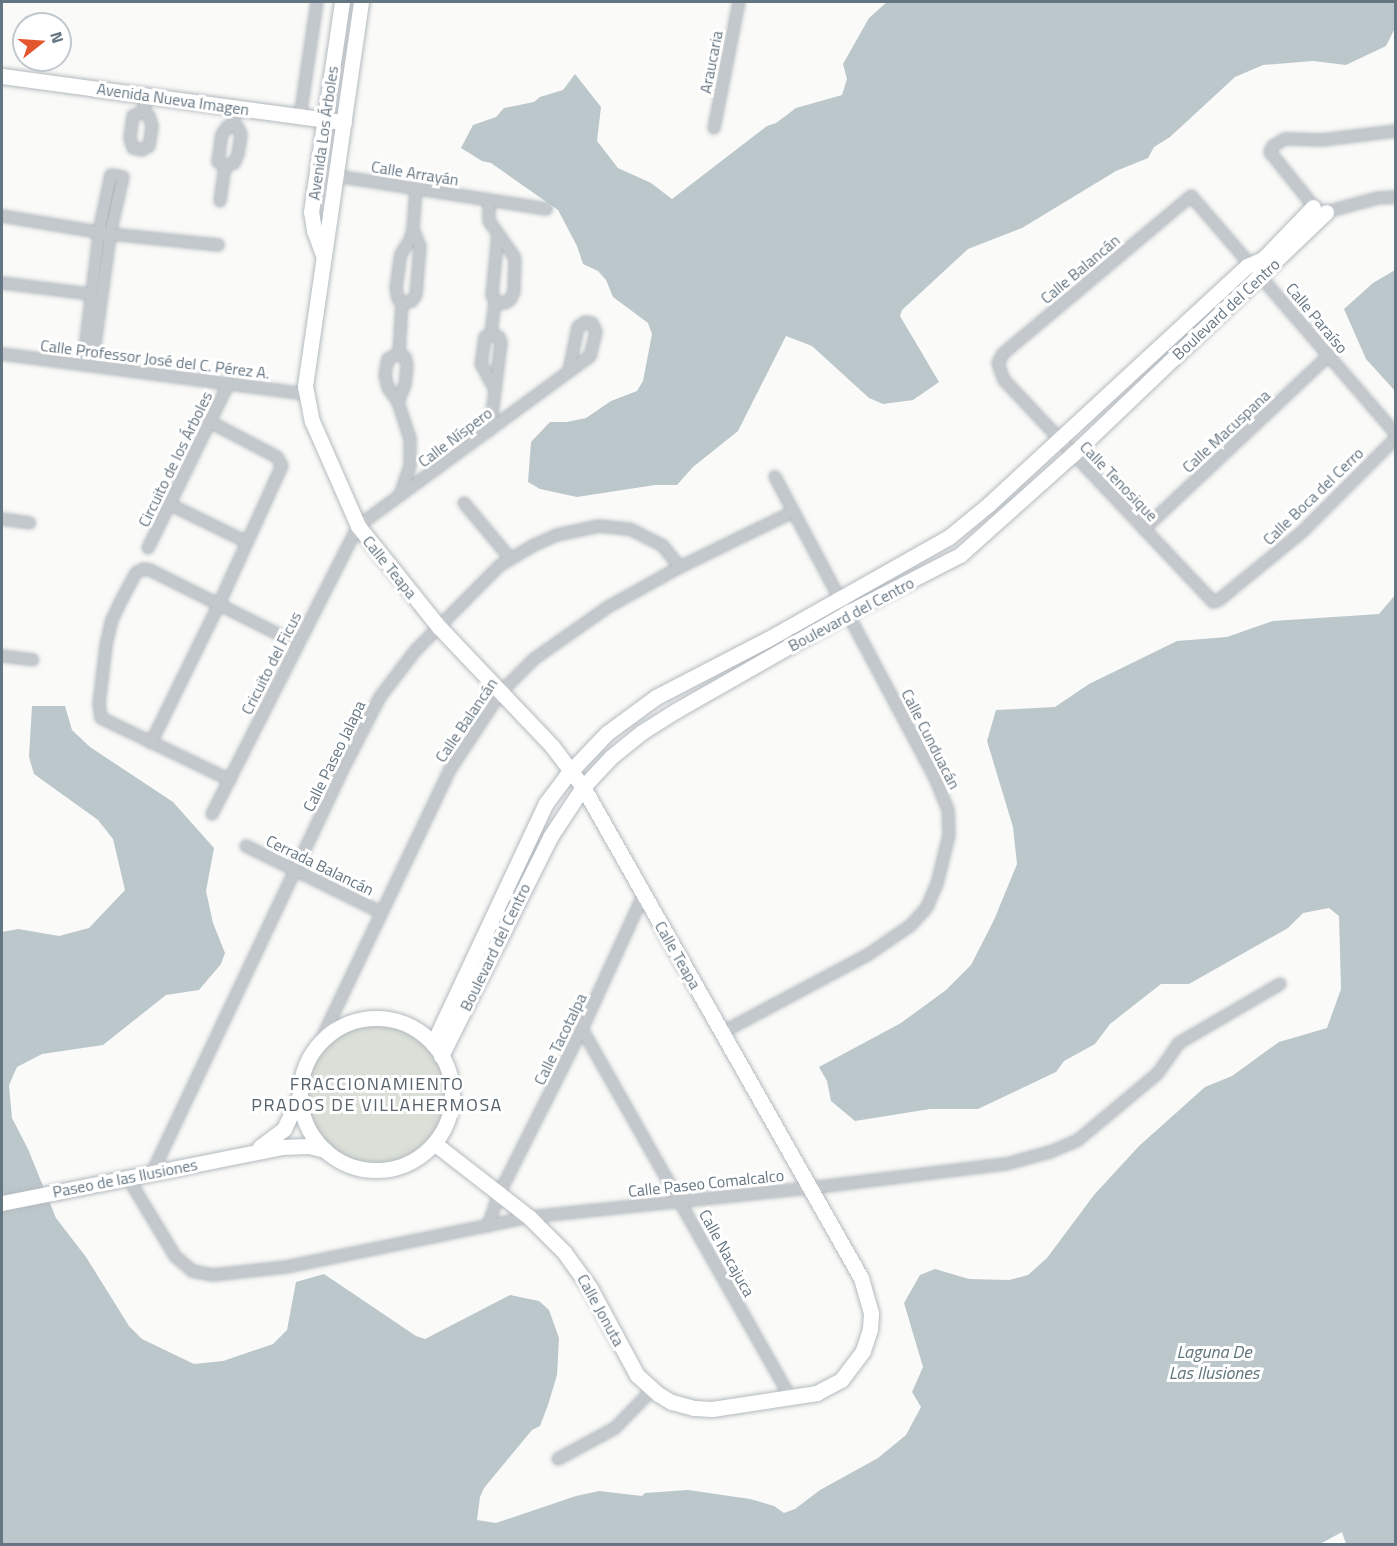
<!DOCTYPE html>
<meta charset="utf-8">
<style>
body{margin:0}
#map{position:relative;width:1397px;height:1546px;overflow:hidden;background:#fafaf8;font-family:"Titillium Web",sans-serif}
div>[style]{position:absolute}
[style*='--x']{left:calc(var(--x)*1px);top:calc(var(--y)*1px);width:calc(var(--w)*1px);rotate:calc(var(--a)*1deg)}
.green>*{inset:0;background:#dadfd7}
.round{border-radius:50%}
.water>*{inset:0;background:#bbc7cb}
.roads{filter:drop-shadow(0 0 2px #b3babf) drop-shadow(0 0 2px #b3babf)}
.street>*{height:10px;margin:-5px;padding:0 5px;transform-origin:5px;border-radius:5px;background:#c3c8cc}
.secondary>*{height:15px;margin:-7.5px;padding:0 7.5px;transform-origin:7.5px;border-radius:7.5px;background:#fff}
.secondary>.ring{margin:-7.5px;padding:0;box-sizing:content-box;background:none;border:15px solid #fff;border-radius:50%}
span{translate:-50% -50%;white-space:nowrap;text-align:center;line-height:1.15;-webkit-text-stroke:6px #fff;paint-order:stroke}
.street-label{font-size:16px;color:#657683}
.neighbourhood-label{font-size:18px;color:#57646e;letter-spacing:1.5px}
.water-label{font-size:18px;color:#60757c;font-style:italic}
.frame{position:absolute;inset:0;border:3px solid #657683;pointer-events:none}
.north{position:absolute;left:12px;top:12px;width:60px;height:60px;box-sizing:border-box;background:#fff;border:2px solid #c1c8cd;border-radius:50%;rotate:73deg;font-size:16px;font-weight:700;line-height:24px;text-align:center;color:#657683}
.north::after{content:'';display:block;margin:auto;width:21px;height:27px;background:#e4572e;clip-path:polygon(50% 0,100% 100%,50% 72%,0 100%)}
</style>
<div id="map">
<div class="green">
<div class="round" style="left:300px;top:1018px;width:152px;height:152px"></div>
</div>
<div class="water">
<div style="clip-path:polygon(887px 2px,1395px 2px,1396px 26px,1386px 46px,1346px 65px,1313px 61px,1263px 65px,1235px 77px,1170px 137px,1154px 147px,1148px 158px,1116px 171px,1022px 228px,968px 249px,902px 310px,900px 316px,939px 382px,913px 400px,883px 404px,869px 398px,812px 346px,786px 336px,738px 431px,693px 467px,677px 485px,655px 485px,577px 497px,540px 489px,528px 482px,531px 442px,550px 422px,567px 422px,586px 418px,611px 401px,637px 391px,643px 381px,652px 334px,648px 323px,613px 297px,606px 280px,598px 271px,583px 264px,577px 246px,558px 210px,491px 163px,482px 161px,461px 148px,473px 125px,496px 117px,504px 108px,534px 102px,540px 97px,563px 90px,575px 74px,601px 107px,597px 141px,618px 168px,651px 183px,672px 199px,767px 126px,776px 123px,796px 108px,842px 95px,847px 79px,843px 64px,869px 18px)"></div>
<div style="clip-path:polygon(1395px 270px,1396px 270px,1395px 391px,1366px 359px,1344px 309px,1373px 283px)"></div>
<div style="clip-path:polygon(1395px 595px,1395px 1544px,1346px 1544px,1342px 1532px,1320px 1544px,2px 1544px,2px 932px,18px 929px,59px 936px,89px 928px,125px 890px,113px 839px,98px 820px,34px 774px,29px 757px,32px 706px,65px 706px,72px 730px,90px 747px,173px 802px,214px 848px,206px 891px,213px 923px,225px 953px,221px 964px,199px 990px,166px 995px,103px 1045px,42px 1054px,17px 1067px,9px 1085px,12px 1118px,28px 1149px,56px 1218px,86px 1257px,129px 1326px,142px 1339px,194px 1364px,223px 1361px,273px 1344px,287px 1330px,296px 1282px,324px 1274px,416px 1336px,425px 1339px,510px 1295px,539px 1301px,549px 1310px,559px 1338px,557px 1375px,548px 1405px,540px 1426px,532px 1430px,484px 1488px,480px 1497px,477px 1520px,496px 1523px,576px 1496px,599px 1491px,642px 1496px,645px 1493px,688px 1490px,750px 1499px,774px 1506px,784px 1513px,795px 1509px,820px 1490px,878px 1458px,906px 1435px,921px 1407px,912px 1392px,923px 1367px,904px 1303px,920px 1275px,935px 1269px,969px 1279px,1009px 1280px,1028px 1275px,1047px 1258px,1094px 1195px,1139px 1146px,1205px 1087px,1232px 1076px,1279px 1042px,1327px 1028px,1341px 989px,1339px 916px,1329px 908px,1303px 913px,1288px 928px,1189px 984px,1161px 984px,1110px 1024px,1095px 1044px,1064px 1061px,1056px 1072px,978px 1109px,930px 1109px,855px 1121px,831px 1101px,827px 1081px,819px 1067px,901px 1023px,946px 990px,971px 965px,994px 920px,1017px 864px,1013px 827px,987px 741px,996px 710px,1055px 707px,1089px 684px,1177px 641px,1227px 637px,1273px 621px,1379px 614px)"></div>
</div>
<div class="roads">
<div class="street">
<div style="--x:144;--y:111;--w:12;--a:156"></div>
<div style="--x:133;--y:116;--w:22;--a:98"></div>
<div style="--x:130;--y:138;--w:10;--a:73"></div>
<div style="--x:133;--y:148;--w:9;--a:13"></div>
<div style="--x:142;--y:150;--w:8;--a:-30"></div>
<div style="--x:149;--y:146;--w:20;--a:-81"></div>
<div style="--x:152;--y:126;--w:10;--a:-107"></div>
<div style="--x:149;--y:116;--w:7;--a:-135"></div>
<div style="--x:144;--y:111;--w:15;--a:-82"></div>
<div style="--x:300;--y:117;--w:116;--a:-81.6"></div>
<div style="--x:714;--y:128;--w:128;--a:-78.8"></div>
<div style="--x:1396;--y:131;--w:75;--a:173.1"></div>
<div style="--x:1322;--y:140;--w:37;--a:-178"></div>
<div style="--x:1285;--y:139;--w:14;--a:150"></div>
<div style="--x:1273;--y:146;--w:7;--a:117"></div>
<div style="--x:1270;--y:152;--w:72;--a:51.2"></div>
<div style="--x:1315;--y:208;--w:12;--a:20"></div>
<div style="--x:1326;--y:212;--w:54;--a:-15.1"></div>
<div style="--x:1378;--y:198;--w:18;--a:-3"></div>
<div style="--x:225;--y:167;--w:9;--a:-144"></div>
<div style="--x:218;--y:162;--w:28;--a:-82"></div>
<div style="--x:222;--y:134;--w:9;--a:-54"></div>
<div style="--x:227;--y:127;--w:6;--a:-9"></div>
<div style="--x:336;--y:176;--w:213;--a:8.9"></div>
<div style="--x:489;--y:200;--w:21;--a:90"></div>
<div style="--x:489;--y:221;--w:42;--a:54.8"></div>
<div style="--x:513;--y:255;--w:4;--a:63"></div>
<div style="--x:515;--y:259;--w:33;--a:92"></div>
<div style="--x:514;--y:292;--w:9;--a:117"></div>
<div style="--x:510;--y:300;--w:7;--a:153"></div>
<div style="--x:504;--y:303;--w:9;--a:-167"></div>
<div style="--x:495;--y:301;--w:7;--a:-117"></div>
<div style="--x:492;--y:295;--w:61;--a:-84.4"></div>
<div style="--x:220;--y:201;--w:34;--a:-82"></div>
<div style="--x:225;--y:167;--w:10;--a:-24"></div>
<div style="--x:234;--y:163;--w:10;--a:-66"></div>
<div style="--x:238;--y:154;--w:20;--a:-81"></div>
<div style="--x:241;--y:134;--w:7;--a:-117"></div>
<div style="--x:238;--y:128;--w:5;--a:-158"></div>
<div style="--x:233;--y:126;--w:18;--a:-81"></div>
<div style="--x:2;--y:216;--w:109;--a:9.5"></div>
<div style="--x:110;--y:234;--w:109;--a:5.8"></div>
<div style="--x:413;--y:229;--w:18;--a:68"></div>
<div style="--x:420;--y:246;--w:49;--a:94.7"></div>
<div style="--x:416;--y:295;--w:7;--a:124"></div>
<div style="--x:412;--y:301;--w:8;--a:166"></div>
<div style="--x:404;--y:303;--w:7;--a:-146"></div>
<div style="--x:398;--y:299;--w:11;--a:-100"></div>
<div style="--x:396;--y:288;--w:34;--a:-82"></div>
<div style="--x:401;--y:254;--w:17;--a:-57"></div>
<div style="--x:410;--y:240;--w:11;--a:-75"></div>
<div style="--x:413;--y:229;--w:41;--a:-85.8"></div>
<div style="--x:2;--y:283;--w:89;--a:7.1"></div>
<div style="--x:491;--y:334;--w:33;--a:-83"></div>
<div style="--x:399;--y:353;--w:51;--a:-86.6"></div>
<div style="--x:2;--y:354;--w:306;--a:7.5"></div>
<div style="--x:83;--y:365;--w:139;--a:-83"></div>
<div style="--x:100;--y:227;--w:53;--a:-78.1"></div>
<div style="--x:111;--y:175;--w:12;--a:9"></div>
<div style="--x:123;--y:177;--w:53;--a:103"></div>
<div style="--x:111;--y:229;--w:138;--a:97.9"></div>
<div style="--x:398;--y:402;--w:18;--a:-68"></div>
<div style="--x:405;--y:385;--w:20;--a:-84"></div>
<div style="--x:407;--y:365;--w:8;--a:-104"></div>
<div style="--x:405;--y:357;--w:7;--a:-146"></div>
<div style="--x:399;--y:353;--w:13;--a:151"></div>
<div style="--x:388;--y:359;--w:16;--a:101"></div>
<div style="--x:385;--y:375;--w:13;--a:77"></div>
<div style="--x:388;--y:388;--w:17;--a:54"></div>
<div style="--x:398;--y:402;--w:38;--a:72"></div>
<div style="--x:410;--y:438;--w:28;--a:90"></div>
<div style="--x:410;--y:466;--w:31;--a:109"></div>
<div style="--x:490;--y:430;--w:88;--a:-82.8"></div>
<div style="--x:501;--y:343;--w:6;--a:-108"></div>
<div style="--x:499;--y:337;--w:9;--a:-159"></div>
<div style="--x:491;--y:334;--w:7;--a:153"></div>
<div style="--x:485;--y:337;--w:27;--a:98"></div>
<div style="--x:481;--y:364;--w:29;--a:61"></div>
<div style="--x:1396;--y:434;--w:314;--a:-130.7"></div>
<div style="--x:1191;--y:196;--w:246;--a:140"></div>
<div style="--x:1003;--y:354;--w:10;--a:119"></div>
<div style="--x:998;--y:363;--w:18;--a:71"></div>
<div style="--x:1004;--y:380;--w:305;--a:46.7"></div>
<div style="--x:1213;--y:602;--w:6;--a:-18"></div>
<div style="--x:1219;--y:600;--w:106;--a:-39.3"></div>
<div style="--x:1301;--y:533;--w:134;--a:-45"></div>
<div style="--x:464;--y:503;--w:72;--a:50.1"></div>
<div style="--x:169;--y:504;--w:87;--a:26"></div>
<div style="--x:2;--y:519;--w:28;--a:8"></div>
<div style="--x:1144;--y:529;--w:254;--a:-43.2"></div>
<div style="--x:148;--y:548;--w:184;--a:-63.9"></div>
<div style="--x:2;--y:656;--w:31;--a:7"></div>
<div style="--x:151;--y:743;--w:155;--a:-63.9"></div>
<div style="--x:219;--y:604;--w:152;--a:-65.5"></div>
<div style="--x:282;--y:466;--w:10;--a:-119"></div>
<div style="--x:277;--y:457;--w:76;--a:-152.4"></div>
<div style="--x:230;--y:780;--w:143;--a:-154.3"></div>
<div style="--x:101;--y:718;--w:14;--a:-98"></div>
<div style="--x:99;--y:704;--w:59;--a:-83.2"></div>
<div style="--x:106;--y:645;--w:26;--a:-77"></div>
<div style="--x:112;--y:620;--w:21;--a:-65"></div>
<div style="--x:121;--y:601;--w:32;--a:-62"></div>
<div style="--x:136;--y:573;--w:8;--a:-30"></div>
<div style="--x:143;--y:569;--w:7;--a:8"></div>
<div style="--x:150;--y:570;--w:165;--a:26.6"></div>
<div style="--x:212;--y:814;--w:323;--a:-63.1"></div>
<div style="--x:358;--y:526;--w:288;--a:-36.2"></div>
<div style="--x:590;--y:356;--w:25;--a:-76"></div>
<div style="--x:596;--y:332;--w:10;--a:-114"></div>
<div style="--x:592;--y:323;--w:7;--a:-172"></div>
<div style="--x:585;--y:322;--w:9;--a:144"></div>
<div style="--x:578;--y:327;--w:45;--a:101.6"></div>
<div style="--x:246;--y:846;--w:149;--a:26.2"></div>
<div style="--x:582;--y:1029;--w:424;--a:60.5"></div>
<div style="--x:723;--y:1032;--w:166;--a:-28.1"></div>
<div style="--x:869;--y:954;--w:51;--a:-34.6"></div>
<div style="--x:911;--y:925;--w:24;--a:-48"></div>
<div style="--x:927;--y:907;--w:25;--a:-67"></div>
<div style="--x:937;--y:884;--w:50;--a:-76.2"></div>
<div style="--x:949;--y:835;--w:25;--a:-92"></div>
<div style="--x:948;--y:810;--w:37;--a:-112"></div>
<div style="--x:934;--y:776;--w:339;--a:-118"></div>
<div style="--x:320;--y:1042;--w:300;--a:-64.5"></div>
<div style="--x:449;--y:771;--w:95;--a:-56.6"></div>
<div style="--x:501;--y:692;--w:47;--a:-45"></div>
<div style="--x:534;--y:659;--w:90;--a:-35.1"></div>
<div style="--x:608;--y:607;--w:82;--a:-29.1"></div>
<div style="--x:680;--y:567;--w:126;--a:-26"></div>
<div style="--x:152;--y:1173;--w:451;--a:-64.7"></div>
<div style="--x:345;--y:765;--w:76;--a:-62.8"></div>
<div style="--x:380;--y:697;--w:58;--a:-52.7"></div>
<div style="--x:415;--y:651;--w:120;--a:-45.3"></div>
<div style="--x:499;--y:566;--w:39;--a:-31"></div>
<div style="--x:532;--y:546;--w:27;--a:-24"></div>
<div style="--x:557;--y:535;--w:43;--a:-12.1"></div>
<div style="--x:599;--y:526;--w:31;--a:6"></div>
<div style="--x:630;--y:529;--w:36;--a:27"></div>
<div style="--x:662;--y:545;--w:28;--a:51"></div>
<div style="--x:128;--y:1178;--w:91;--a:58.9"></div>
<div style="--x:175;--y:1256;--w:23;--a:41"></div>
<div style="--x:192;--y:1271;--w:21;--a:11"></div>
<div style="--x:213;--y:1275;--w:73;--a:-6.3"></div>
<div style="--x:286;--y:1267;--w:248;--a:-11.6"></div>
<div style="--x:529;--y:1217;--w:282;--a:-5.9"></div>
<div style="--x:810;--y:1188;--w:197;--a:-7"></div>
<div style="--x:1006;--y:1164;--w:46;--a:-15.3"></div>
<div style="--x:1050;--y:1152;--w:30;--a:-23"></div>
<div style="--x:1078;--y:1140;--w:104;--a:-39.9"></div>
<div style="--x:1158;--y:1073;--w:37;--a:-55"></div>
<div style="--x:1179;--y:1043;--w:117;--a:-30.3"></div>
<div style="--x:488;--y:1226;--w:34;--a:-71"></div>
<div style="--x:499;--y:1194;--w:185;--a:-63.3"></div>
<div style="--x:582;--y:1029;--w:146;--a:-65.4"></div>
<div style="--x:558;--y:1459;--w:65;--a:-28.5"></div>
<div style="--x:615;--y:1428;--w:53;--a:-45.8"></div>
</div>
<div class="secondary">
<div style="--x:361;--y:2;--w:388;--a:98.3"></div>
<div style="--x:305;--y:386;--w:36;--a:79"></div>
<div style="--x:312;--y:421;--w:115;--a:66.3"></div>
<div style="--x:358;--y:526;--w:129;--a:51.3"></div>
<div style="--x:439;--y:627;--w:164;--a:46.5"></div>
<div style="--x:552;--y:746;--w:51;--a:52.9"></div>
<div style="--x:583;--y:787;--w:564;--a:60.48"></div>
<div style="--x:861;--y:1278;--w:37;--a:74"></div>
<div style="--x:871;--y:1314;--w:15;--a:94"></div>
<div style="--x:870;--y:1329;--w:23;--a:108"></div>
<div style="--x:863;--y:1351;--w:36;--a:127"></div>
<div style="--x:841;--y:1380;--w:27;--a:152"></div>
<div style="--x:817;--y:1393;--w:106;--a:171.3"></div>
<div style="--x:712;--y:1409;--w:18;--a:-177"></div>
<div style="--x:694;--y:1408;--w:24;--a:-165"></div>
<div style="--x:671;--y:1402;--w:15;--a:-148"></div>
<div style="--x:658;--y:1394;--w:28;--a:-138"></div>
<div style="--x:637;--y:1375;--w:99;--a:-118.4"></div>
<div style="--x:590;--y:1288;--w:44;--a:-125.8"></div>
<div style="--x:564;--y:1252;--w:49;--a:-135"></div>
<div style="--x:529;--y:1217;--w:120;--a:-142.1"></div>
<div style="--x:2;--y:76;--w:345;--a:7.7"></div>
<div style="--x:323;--y:255;--w:27;--a:-110"></div>
<div style="--x:314;--y:230;--w:18;--a:-99"></div>
<div style="--x:311;--y:212;--w:212;--a:-81.6"></div>
<div class="ring" style="left:300px;top:1018px;width:137px;height:137px"></div>
<div style="--x:433;--y:1044;--w:266;--a:-64.9"></div>
<div style="--x:546;--y:803;--w:34;--a:-53"></div>
<div style="--x:566;--y:776;--w:59;--a:-46.4"></div>
<div style="--x:607;--y:733;--w:61;--a:-36.3"></div>
<div style="--x:656;--y:697;--w:126;--a:-27.4"></div>
<div style="--x:768;--y:639;--w:208;--a:-29.4"></div>
<div style="--x:949;--y:537;--w:52;--a:-39.5"></div>
<div style="--x:989;--y:504;--w:351;--a:-42.7"></div>
<div style="--x:1247;--y:266;--w:17;--a:-24"></div>
<div style="--x:1263;--y:259;--w:72;--a:-46.1"></div>
<div style="--x:441;--y:1056;--w:245;--a:-63.5"></div>
<div style="--x:550;--y:837;--w:60;--a:-56.6"></div>
<div style="--x:583;--y:787;--w:41;--a:-47"></div>
<div style="--x:611;--y:757;--w:40;--a:-39"></div>
<div style="--x:642;--y:732;--w:41;--a:-32.2"></div>
<div style="--x:677;--y:710;--w:198;--a:-29.7"></div>
<div style="--x:849;--y:612;--w:125;--a:-27.2"></div>
<div style="--x:960;--y:555;--w:152;--a:-41.8"></div>
<div style="--x:1073;--y:454;--w:350;--a:-43.7"></div>
<div style="--x:260;--y:1147;--w:30;--a:-37"></div>
<div style="--x:284;--y:1129;--w:38;--a:-65"></div>
<div style="--x:2;--y:1203;--w:285;--a:-11.3"></div>
<div style="--x:281;--y:1147;--w:28;--a:-2"></div>
<div style="--x:309;--y:1146;--w:16;--a:14"></div>
</div>
</div>
<div class="street-label">
<span style="left:711px;top:62px;rotate:-79deg">Araucaria</span>
<span style="left:173px;top:99px;rotate:8deg">Avenida Nueva Imagen</span>
<span style="left:323px;top:133px;rotate:-82deg">Avenida Los Árboles</span>
<span style="left:415px;top:173px;rotate:9deg">Calle Arrayán</span>
<span style="left:1080px;top:269px;rotate:-40deg">Calle Balancán</span>
<span style="left:1226px;top:309px;rotate:-43deg">Boulevard del Centro</span>
<span style="left:1317px;top:318px;rotate:50deg">Calle Paraíso</span>
<span style="left:155px;top:359px;rotate:7deg">Calle Professor José del C. Pérez A.</span>
<span style="left:1226px;top:431px;rotate:-43deg">Calle Macuspana</span>
<span style="left:455px;top:437px;rotate:-37deg">Calle Níspero</span>
<span style="left:175px;top:459px;rotate:-64deg">Circuito de los Árboles</span>
<span style="left:1119px;top:481px;rotate:46deg">Calle Tenosique</span>
<span style="left:1313px;top:496px;rotate:-44deg">Calle Boca del Cerro</span>
<span style="left:390px;top:567px;rotate:51deg">Calle Teapa</span>
<span style="left:851px;top:614px;rotate:-28deg">Boulevard del Centro</span>
<span style="left:271px;top:663px;rotate:-63deg">Cricuito del Ficus</span>
<span style="left:466px;top:720px;rotate:-56deg">Calle Balancán</span>
<span style="left:931px;top:739px;rotate:63deg">Calle Cunduacán</span>
<span style="left:334px;top:756px;rotate:-64deg">Calle Paseo Jalapa</span>
<span style="left:320px;top:865px;rotate:26deg">Cerrada Balancán</span>
<span style="left:495px;top:947px;rotate:-64deg">Boulevard del Centro</span>
<span style="left:678px;top:955px;rotate:60deg">Calle Teapa</span>
<span style="left:560px;top:1039px;rotate:-64deg">Calle Tacotalpa</span>
<span style="left:125px;top:1178px;rotate:-11deg">Paseo de las Ilusiones</span>
<span style="left:706px;top:1183px;rotate:-6deg">Calle Paseo Comalcalco</span>
<span style="left:727px;top:1253px;rotate:61deg">Calle Nacajuca</span>
<span style="left:601px;top:1310px;rotate:61deg">Calle Jonuta</span>
</div>
<div class="neighbourhood-label">
<span style="left:377px;top:1095px">FRACCIONAMIENTO<br>PRADOS DE VILLAHERMOSA</span>
</div>
<div class="water-label">
<span style="left:1214px;top:1363px">Laguna De<br>Las Ilusiones</span>
</div>
<div class="frame"></div>
<div class="north">N</div>
</div>
